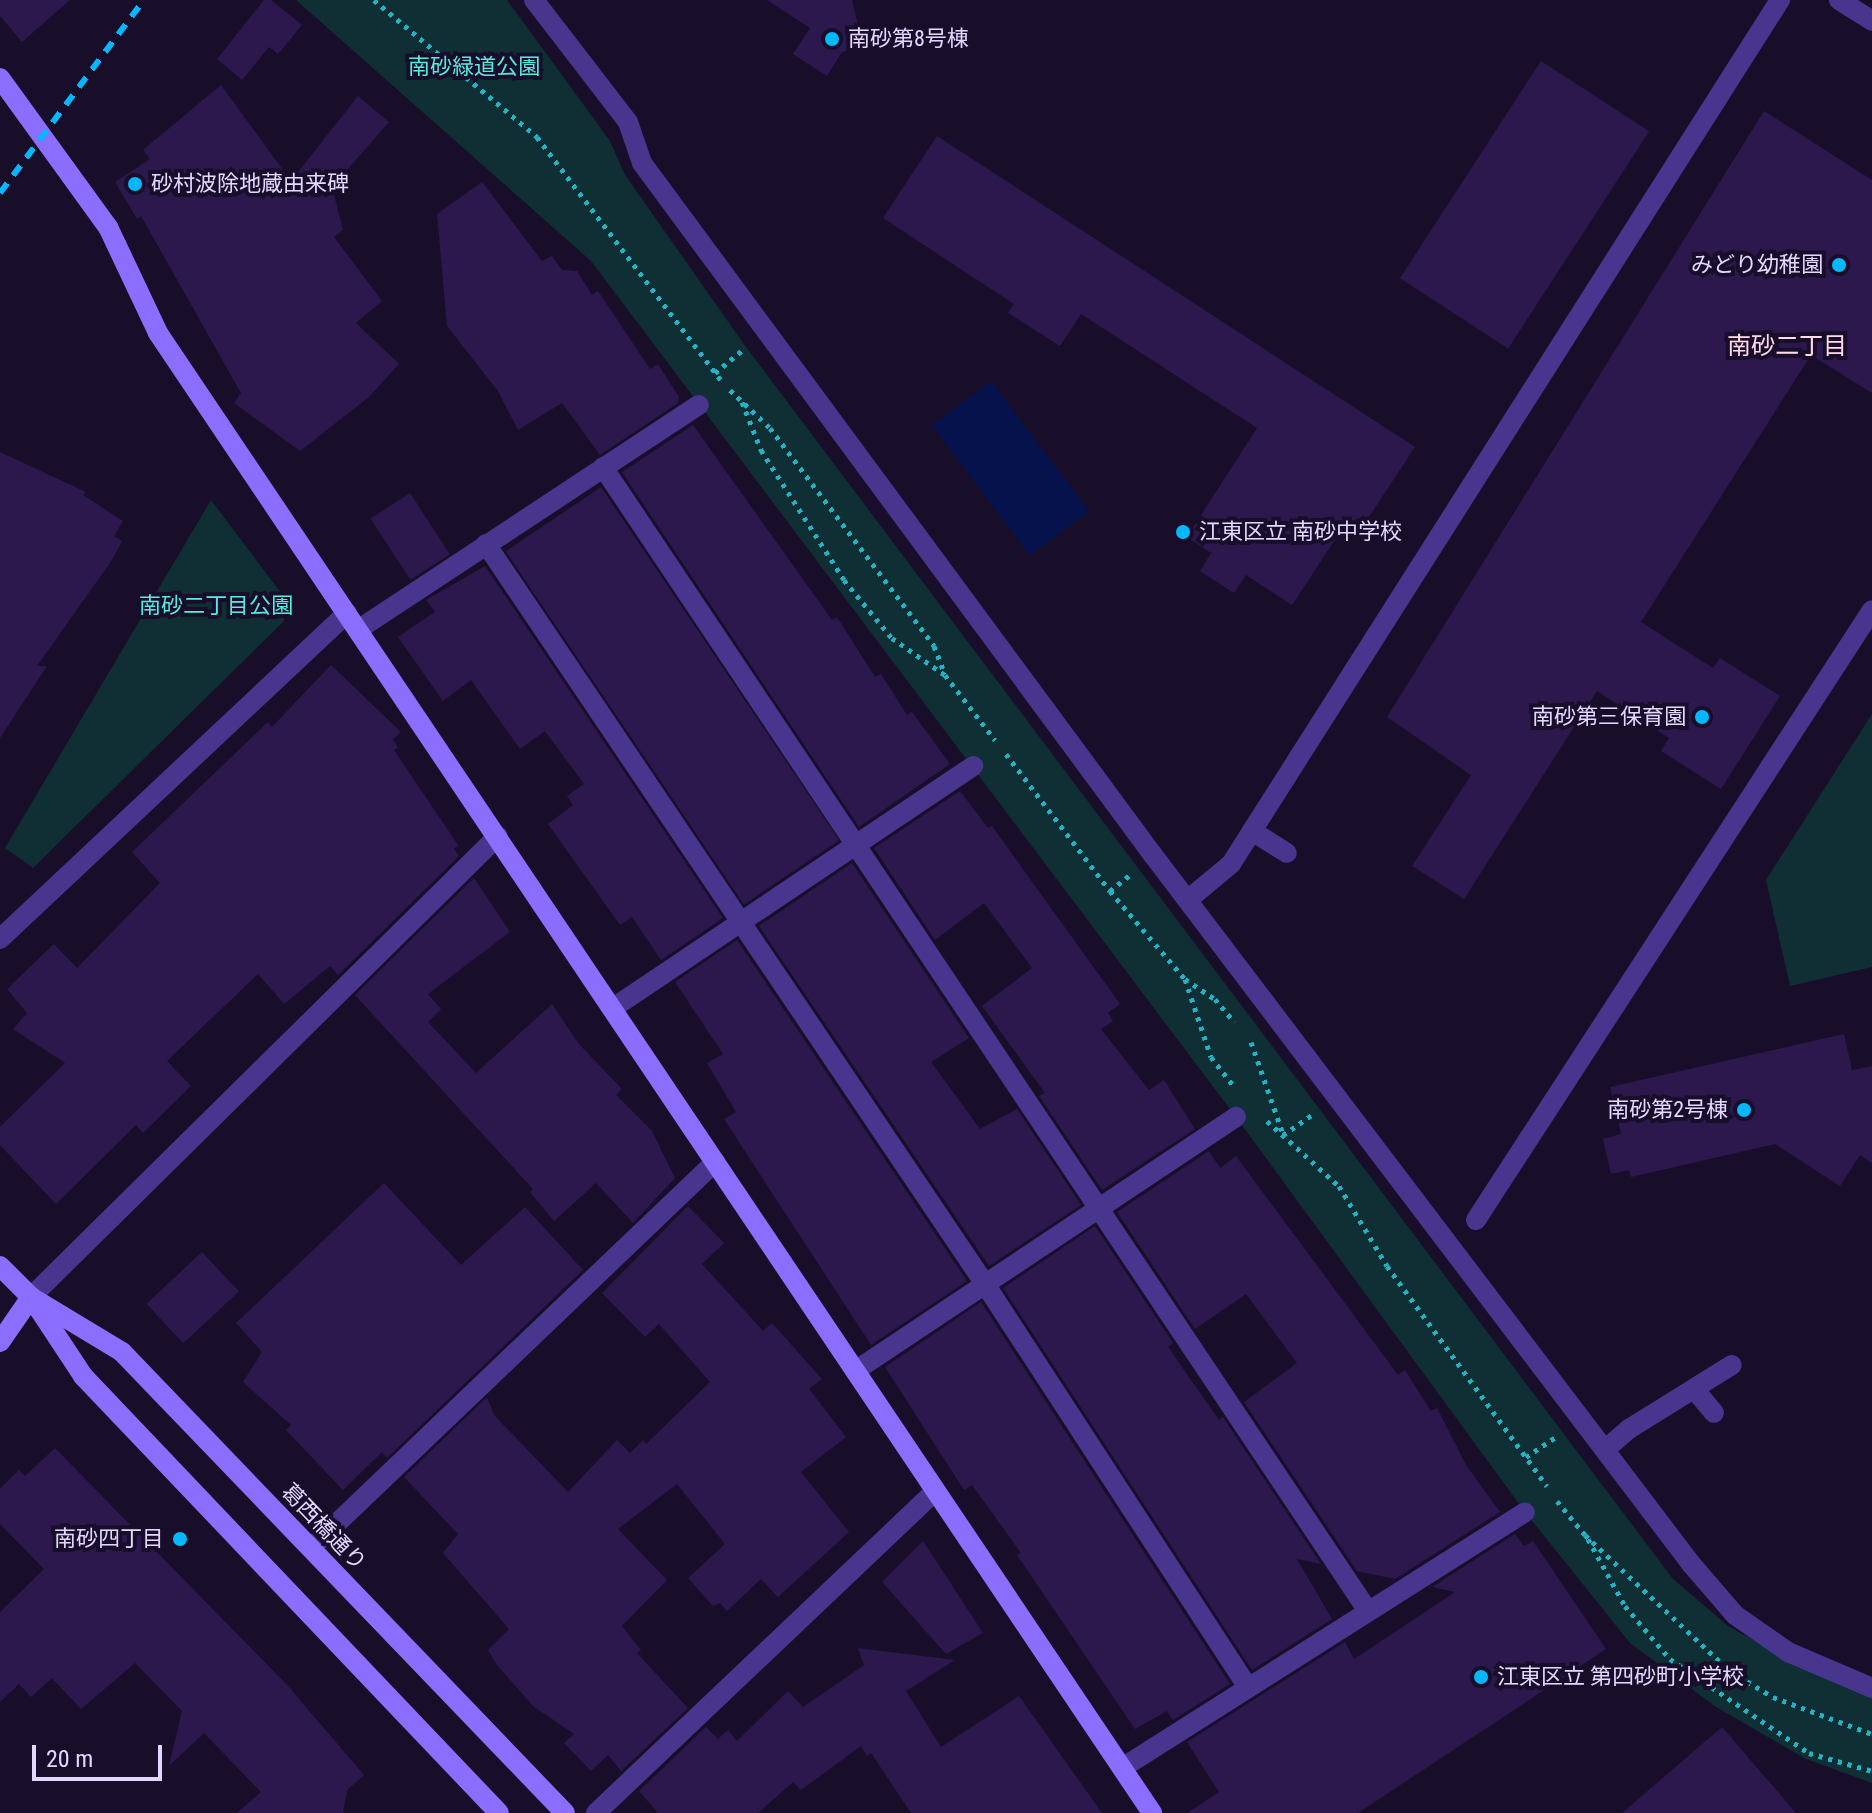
<!DOCTYPE html>
<meta charset="utf-8">
<style>
body{margin:0}
#map{position:relative;width:1872px;height:1813px;overflow:hidden;background:#180e2a;font-family:"Roboto Condensed","Noto Sans JP",sans-serif}
div>[style]{position:absolute}
[style*='--x']{left:calc(var(--x)*1px);top:calc(var(--y)*1px);width:calc(var(--w)*1px);rotate:calc(var(--a)*1deg)}
.green>*{inset:0;background:#102f34}
.water>*{inset:0;background:#06124b;transform-origin:0 0}
.building>*{inset:0;background:#2c184d;transform-origin:0 0}
.path>*{height:5px;margin-top:-2.5px;transform-origin:0;background:repeating-linear-gradient(90deg,#25b2c5 0 4px,transparent 0 10px)}
.lane>*{height:20px;margin:-10px;padding:0 10px;transform-origin:10px;border-radius:10px;background:#48358d}
.street>*{height:20px;margin:-10px;padding:0 10px;transform-origin:10px;border-radius:10px;background:#48358d}
.secondary>*{height:20px;margin:-10px;padding:0 10px;transform-origin:10px;border-radius:10px;background:#8c6eff}
.rail>*{height:6px;margin-top:-3px;transform-origin:0;background:repeating-linear-gradient(90deg,#03b8ff 0 12px,transparent 0 22px)}
.dots>*{width:22px;height:22px;translate:-50% -50%;box-sizing:border-box;border:4px solid #180e2a;border-radius:50%}
span{translate:-50% -50%;white-space:nowrap;text-align:center;line-height:1.15;-webkit-text-stroke:8px #180e2a;paint-order:stroke}
.poi-label{font-size:22px;color:#e3d7ff}
.left{translate:0 -50%;text-align:left}
.right{translate:-100% -50%;text-align:right}
.park-label{font-size:22px;color:#57eae0}
.street-label{font-size:22px;color:#e3d7ff}
.neighbourhood-label{font-size:24px;color:#ffd9ea}
.scale{position:absolute;left:32px;top:1745px;width:130px;height:36px;box-sizing:border-box;border:4px solid #e3d7ff;border-top:0;padding-left:10px;font-size:24px;line-height:28px;white-space:nowrap;color:#e3d7ff;-webkit-text-stroke:6px #180e2a;paint-order:stroke}
</style>
<div id="map">
<div class="green">
<div style="clip-path:polygon(296px 0,507px 0,610px 141px,625px 175px,746px 347px,1673px 1579px,1728px 1626px,1786px 1658px,1872px 1688px,1872px 1783px,1806px 1759px,1716px 1707px,1630px 1643px,1525px 1512px,1236px 1117px,591px 261px)"></div>
<div style="clip-path:polygon(211px 500px,284px 597px,284px 621px,33px 868px,5px 848px)"></div>
<div style="clip-path:polygon(1872px 714px,1872px 967px,1790px 986px,1766px 880px)"></div>
</div>
<div class="water">
<div style="left:991px;top:381px;width:163px;height:74px;rotate:53deg"></div>
</div>
<div class="building">
<div style="clip-path:polygon(0 0,70px 0,22px 42px,0 16px)"></div>
<div style="clip-path:polygon(264px 0,271px 0,302px 25px,278px 54px,269px 47px,242px 80px,217px 59px)"></div>
<div style="clip-path:polygon(767px 0,852px 0,863px 47px,842px 52px,827px 76px,793px 54px,810px 28px)"></div>
<div style="left:1541px;top:61px;width:129px;height:259px;rotate:33deg"></div>
<div style="clip-path:polygon(221px 85px,291px 181px,358px 96px,389px 122px,332px 187px,343px 230px,334px 237px,382px 301px,356px 323px,399px 364px,369px 397px,300px 451px,234px 403px,241px 393px,141px 216px,137px 219px,115px 182px,150px 159px,143px 150px)"></div>
<div style="clip-path:polygon(1764px 111px,1872px 180px,1872px 393px,1811px 355px,1641px 622px,1713px 668px,1720px 658px,1780px 696px,1721px 789px,1661px 751px,1669px 738px,1597px 691px,1464px 899px,1412px 866px,1471px 775px,1387px 717px)"></div>
<div style="clip-path:polygon(937px 136px,1415px 447px,1361px 529px,1348px 520px,1292px 605px,1246px 575px,1234px 593px,1200px 571px,1211px 553px,1187px 537px,1257px 428px,1081px 314px,1060px 346px,1008px 313px,1014px 304px,883px 218px)"></div>
<div style="clip-path:polygon(482px 182px,542px 261px,552px 256px,562px 270px,577px 271px,592px 295px,598px 291px,650px 369px,658px 364px,679px 397px,678px 403px,600px 455px,562px 403px,518px 430px,498px 391px,447px 326px,437px 214px)"></div>
<div style="clip-path:polygon(693px 425px,832px 620px,837px 617px,875px 677px,881px 674px,907px 715px,912px 712px,950px 764px,859px 827px,622px 472px)"></div>
<div style="clip-path:polygon(0 452px,86px 492px,83px 495px,123px 521px,114px 536px,122px 541px,112px 560px,37px 666px,47px 666px,0 738px)"></div>
<div style="left:601px;top:487px;width:426px;height:115px;rotate:56deg"></div>
<div style="left:410px;top:493px;width:73px;height:47px;rotate:57deg"></div>
<div style="clip-path:polygon(485px 566px,723px 918px,661px 960px,632px 917px,620px 925px,548px 824px,573px 805px,567px 796px,584px 784px,545px 731px,520px 749px,471px 680px,443px 701px,398px 637px,435px 612px,426px 600px)"></div>
<div style="clip-path:polygon(331px 665px,401px 732px,393px 739px,398px 748px,394px 750px,458px 845px,454px 849px,459px 856px,338px 975px,330px 966px,284px 1004px,258px 974px,167px 1061px,191px 1086px,143px 1133px,136px 1125px,56px 1204px,0 1145px,0 1127px,65px 1063px,13px 1029px,27px 1013px,7px 989px,54px 944px,77px 968px,160px 883px,132px 852px,268px 722px,272px 727px)"></div>
<div style="clip-path:polygon(960px 791px,988px 828px,992px 826px,1120px 1004px,1108px 1013px,1113px 1021px,1101px 1029px,1149px 1090px,1164px 1080px,1195px 1129px,1102px 1190px,1039px 1096px,1045px 1093px,982px 1006px,1032px 968px,984px 903px,935px 940px,874px 848px)"></div>
<div style="clip-path:polygon(852px 863px,969px 1038px,931px 1062px,980px 1129px,1017px 1109px,1081px 1205px,989px 1266px,759px 926px)"></div>
<div style="clip-path:polygon(474px 878px,510px 932px,428px 994px,441px 1009px,428px 1022px,476px 1073px,552px 1004px,578px 1043px,622px 1089px,616px 1095px,652px 1131px,675px 1178px,633px 1223px,596px 1183px,554px 1221px,530px 1192px,533px 1189px,355px 995px)"></div>
<div style="clip-path:polygon(737px 940px,967px 1281px,871px 1345px,724px 1119px,736px 1112px,707px 1063px,723px 1054px,675px 982px)"></div>
<div style="clip-path:polygon(1844px 1034px,1852px 1070px,1872px 1066px,1872px 1163px,1860px 1155px,1840px 1186px,1775px 1144px,1631px 1177px,1629px 1170px,1611px 1174px,1603px 1139px,1621px 1134px,1610px 1087px)"></div>
<div style="clip-path:polygon(1209px 1151px,1220px 1168px,1236px 1156px,1398px 1375px,1405px 1370px,1431px 1411px,1437px 1408px,1466px 1465px,1500px 1512px,1395px 1579px,1357px 1571px,1244px 1402px,1297px 1363px,1246px 1294px,1195px 1329px,1117px 1212px)"></div>
<div style="clip-path:polygon(384px 1183px,461px 1265px,525px 1207px,583px 1270px,387px 1458px,382px 1452px,343px 1490px,286px 1430px,291px 1425px,243px 1382px,262px 1352px,236px 1323px)"></div>
<div style="clip-path:polygon(688px 1206px,724px 1243px,702px 1264px,763px 1331px,772px 1323px,822px 1379px,809px 1389px,846px 1437px,801px 1472px,849px 1532px,778px 1597px,761px 1579px,727px 1611px,720px 1603px,713px 1606px,688px 1578px,725px 1544px,677px 1484px,618px 1529px,667px 1580px,622px 1626px,641px 1650px,637px 1653px,688px 1708px,621px 1771px,608px 1755px,591px 1771px,564px 1743px,574px 1734px,533px 1706px,497px 1665px,488px 1650px,509px 1629px,443px 1553px,458px 1534px,404px 1477px,487px 1397px,494px 1415px,568px 1492px,617px 1440px,630px 1453px,643px 1440px,646px 1444px,710px 1382px,659px 1324px,645px 1337px,602px 1293px)"></div>
<div style="clip-path:polygon(1095px 1226px,1173px 1343px,1168px 1347px,1219px 1420px,1223px 1417px,1321px 1564px,1297px 1559px,1332px 1619px,1252px 1670px,1003px 1288px)"></div>
<div style="left:202px;top:1252px;width:54px;height:76px;rotate:47deg"></div>
<div style="clip-path:polygon(981px 1302px,1230px 1684px,1173px 1720px,1167px 1711px,1135px 1729px,1017px 1555px,1021px 1553px,972px 1485px,964px 1490px,885px 1367px)"></div>
<div style="clip-path:polygon(55px 1448px,288px 1686px,364px 1775px,347px 1790px,343px 1813px,237px 1813px,261px 1792px,204px 1733px,169px 1766px,182px 1711px,135px 1663px,81px 1709px,52px 1678px,31px 1697px,19px 1684px,0 1702px,0 1612px,44px 1569px,0 1524px,0 1489px,19px 1470px,25px 1476px)"></div>
<div style="clip-path:polygon(1515px 1534px,1524px 1546px,1533px 1541px,1606px 1649px,1358px 1813px,1187px 1813px,1219px 1792px,1187px 1742px,1345px 1642px,1354px 1659px,1455px 1592px,1432px 1587px)"></div>
<div style="clip-path:polygon(923px 1541px,983px 1633px,946px 1654px,882px 1582px)"></div>
<div style="clip-path:polygon(858px 1648px,955px 1660px,906px 1691px,941px 1747px,1019px 1696px,1102px 1813px,911px 1813px,871px 1753px,867px 1756px,861px 1746px,801px 1790px,793px 1782px,758px 1813px,658px 1813px,639px 1791px,706px 1727px,718px 1739px,728px 1730px,737px 1741px,788px 1691px,803px 1707px,864px 1665px)"></div>
<div style="clip-path:polygon(1722px 1727px,1796px 1813px,1622px 1813px)"></div>
</div>
<div class="path">
<div style="--x:374;--y:0;--w:213;--a:40"></div>
<div style="--x:537;--y:137;--w:305;--a:52.9"></div>
<div style="--x:715;--y:373;--w:35;--a:-40"></div>
<div style="--x:730;--y:390;--w:55;--a:43.5"></div>
<div style="--x:770;--y:428;--w:273;--a:53"></div>
<div style="--x:934;--y:646;--w:30;--a:69"></div>
<div style="--x:742;--y:402;--w:52;--a:68.4"></div>
<div style="--x:761;--y:450;--w:154;--a:57.4"></div>
<div style="--x:844;--y:580;--w:75;--a:50.4"></div>
<div style="--x:892;--y:638;--w:65;--a:34.9"></div>
<div style="--x:945;--y:675;--w:82;--a:52.4"></div>
<div style="--x:1006;--y:754;--w:172;--a:52.8"></div>
<div style="--x:1110;--y:891;--w:116;--a:49.6"></div>
<div style="--x:1185;--y:979;--w:36;--a:34"></div>
<div style="--x:1215;--y:999;--w:30;--a:50"></div>
<div style="--x:1110;--y:891;--w:27;--a:-39"></div>
<div style="--x:1185;--y:979;--w:82;--a:71.6"></div>
<div style="--x:1211;--y:1057;--w:36;--a:52"></div>
<div style="--x:1251;--y:1042;--w:97;--a:70.8"></div>
<div style="--x:1267;--y:1121;--w:97;--a:42.1"></div>
<div style="--x:1339;--y:1186;--w:93;--a:59"></div>
<div style="--x:1387;--y:1266;--w:272;--a:54"></div>
<div style="--x:1283;--y:1135;--w:35;--a:-35"></div>
<div style="--x:1526;--y:1457;--w:36;--a:-34"></div>
<div style="--x:1557;--y:1501;--w:44;--a:50.5"></div>
<div style="--x:1585;--y:1535;--w:199;--a:43.2"></div>
<div style="--x:1730;--y:1671;--w:50;--a:31.2"></div>
<div style="--x:1773;--y:1697;--w:106;--a:20.5"></div>
<div style="--x:1588;--y:1539;--w:77;--a:61.1"></div>
<div style="--x:1625;--y:1606;--w:70;--a:49.7"></div>
<div style="--x:1670;--y:1659;--w:168;--a:34.1"></div>
<div style="--x:1809;--y:1753;--w:66;--a:15.9"></div>
</div>
<div class="lane">
<div style="--x:603;--y:467;--w:1373;--a:56.23"></div>
<div style="--x:486;--y:544;--w:893;--a:56.01"></div>
<div style="--x:985;--y:1284;--w:482;--a:56.9"></div>
<div style="--x:359;--y:629;--w:407;--a:-33.4"></div>
<div style="--x:1252;--y:831;--w:41;--a:32.2"></div>
<div style="--x:1190;--y:898;--w:53;--a:-39.7"></div>
<div style="--x:1231;--y:864;--w:1024;--a:-57.57"></div>
<div style="--x:613;--y:1008;--w:434;--a:-33.9"></div>
<div style="--x:1694;--y:1389;--w:31;--a:50"></div>
<div style="--x:1607;--y:1448;--w:29;--a:-41"></div>
<div style="--x:1629;--y:1429;--w:121;--a:-31.9"></div>
<div style="--x:311;--y:1548;--w:559;--a:-43.69"></div>
</div>
<div class="street">
<div style="--x:534;--y:0;--w:154;--a:52.4"></div>
<div style="--x:628;--y:122;--w:43;--a:71.1"></div>
<div style="--x:642;--y:163;--w:860;--a:53.56"></div>
<div style="--x:1153;--y:855;--w:891;--a:52.8"></div>
<div style="--x:1692;--y:1565;--w:66;--a:49.3"></div>
<div style="--x:1735;--y:1615;--w:65;--a:34.9"></div>
<div style="--x:1788;--y:1652;--w:91;--a:23.2"></div>
<div style="--x:1839;--y:0;--w:39;--a:32"></div>
<div style="--x:0;--y:939;--w:476;--a:-43.2"></div>
<div style="--x:1476;--y:1220;--w:727;--a:-57.01"></div>
<div style="--x:31;--y:1297;--w:656;--a:-44.63"></div>
<div style="--x:855;--y:1371;--w:458;--a:-33.7"></div>
<div style="--x:1122;--y:1768;--w:477;--a:-32.4"></div>
<div style="--x:596;--y:1813;--w:468;--a:-43.5"></div>
</div>
<div class="secondary">
<div style="--x:0;--y:78;--w:184;--a:54.1"></div>
<div style="--x:108;--y:227;--w:117;--a:64.7"></div>
<div style="--x:158;--y:333;--w:1783;--a:56.11"></div>
<div style="--x:0;--y:1266;--w:44;--a:45"></div>
<div style="--x:31;--y:1297;--w:95;--a:56.6"></div>
<div style="--x:83;--y:1376;--w:603;--a:46.41"></div>
<div style="--x:31;--y:1297;--w:106;--a:31.1"></div>
<div style="--x:122;--y:1352;--w:639;--a:46.14"></div>
<div style="--x:0;--y:1342;--w:55;--a:-55.4"></div>
</div>
<div class="rail">
<div style="--x:0;--y:193;--w:241;--a:-53.3"></div>
</div>
<div class="dots">
<div style="left:832px;top:39px;background:#03b8ff"></div>
<div style="left:135px;top:184px;background:#03b8ff"></div>
<div style="left:1839px;top:265px;background:#03b8ff"></div>
<div style="left:1183px;top:532px;background:#03b8ff"></div>
<div style="left:1702px;top:717px;background:#03b8ff"></div>
<div style="left:1744px;top:1110px;background:#03b8ff"></div>
<div style="left:180px;top:1539px;background:#03b8ff"></div>
<div style="left:1481px;top:1677px;background:#03b8ff"></div>
</div>
<div class="poi-label">
<span class="left" style="left:848px;top:39px">南砂第8号棟</span>
<span class="left" style="left:151px;top:184px">砂村波除地蔵由来碑</span>
<span class="right" style="left:1823px;top:265px">みどり幼稚園</span>
<span class="left" style="left:1199px;top:532px">江東区立 南砂中学校</span>
<span class="right" style="left:1686px;top:717px">南砂第三保育園</span>
<span class="right" style="left:1728px;top:1110px">南砂第2号棟</span>
<span class="right" style="left:164px;top:1539px">南砂四丁目</span>
<span class="left" style="left:1497px;top:1677px">江東区立 第四砂町小学校</span>
</div>
<div class="park-label">
<span style="left:474px;top:67px">南砂緑道公園</span>
<span style="left:216px;top:606px">南砂二丁目公園</span>
</div>
<div class="street-label">
<span style="left:324px;top:1527px;rotate:46deg">葛西橋通り</span>
</div>
<div class="neighbourhood-label">
<span style="left:1787px;top:347px">南砂二丁目</span>
</div>
<div class="scale">20 m</div>
</div>
